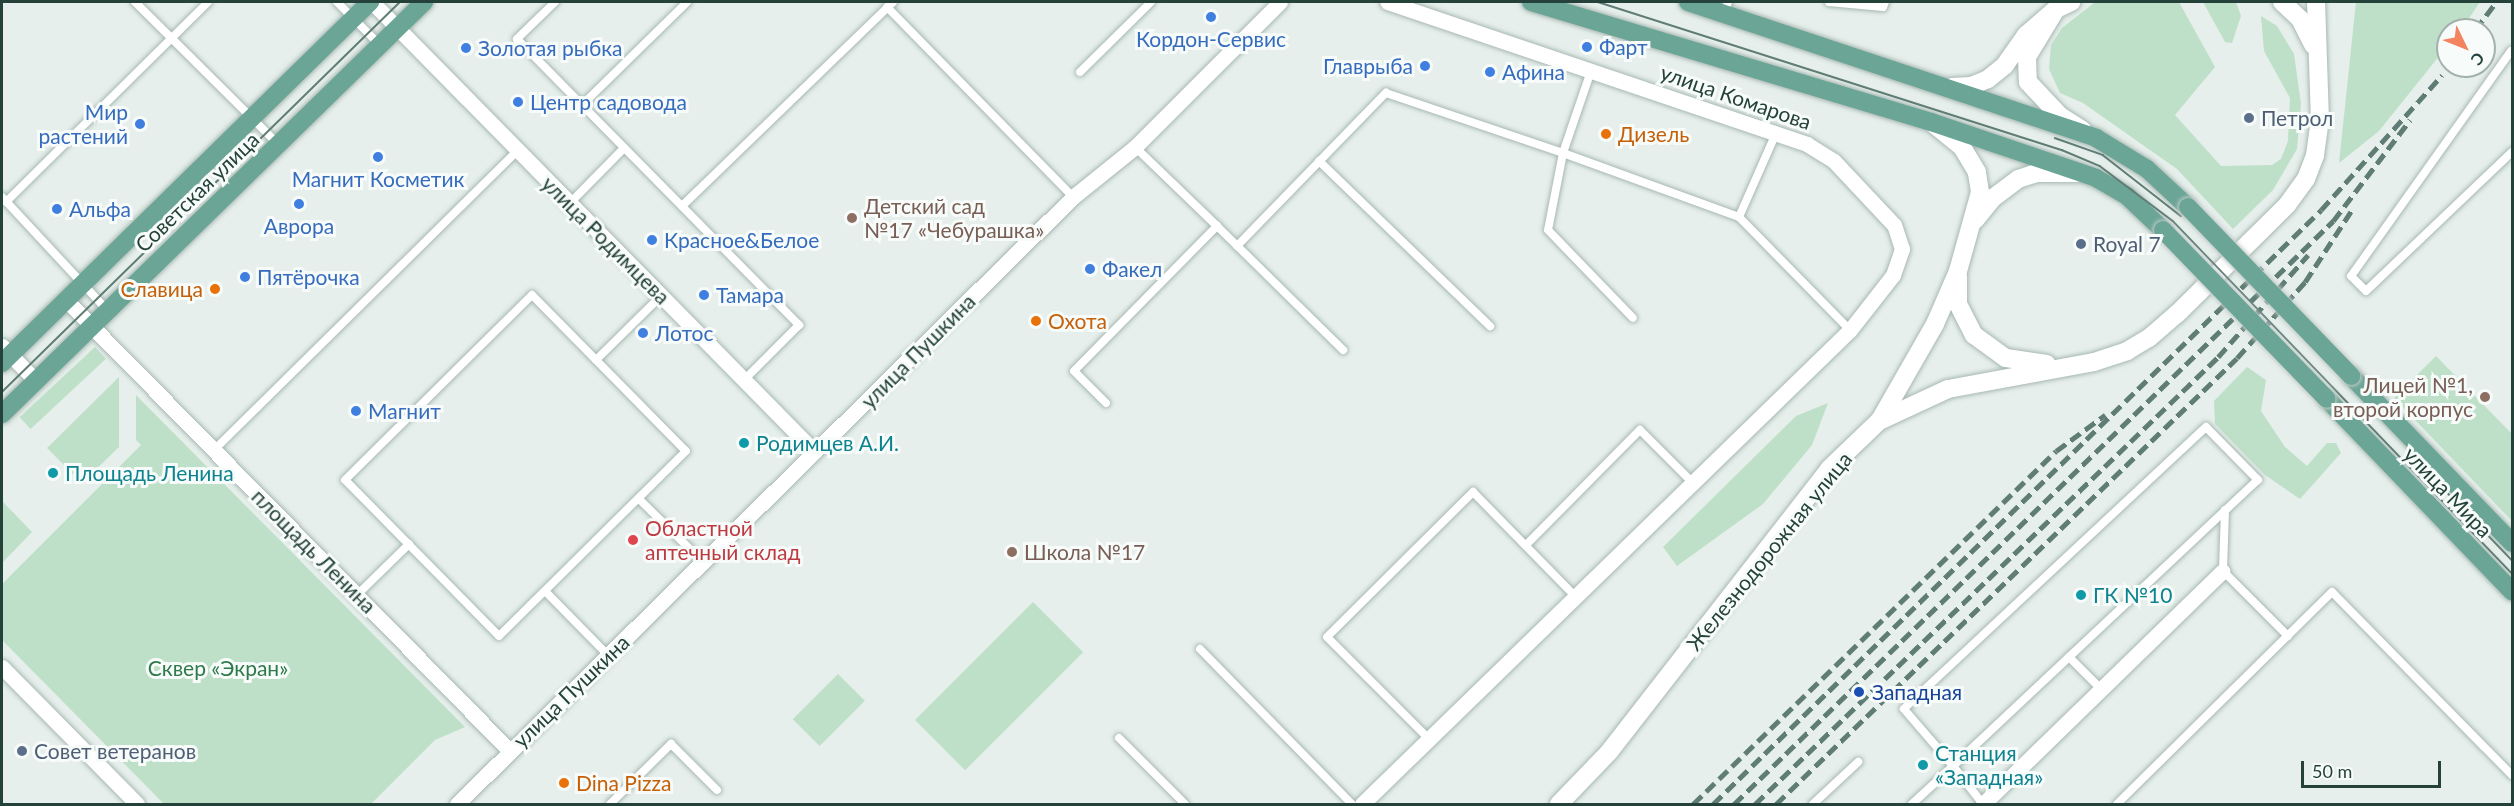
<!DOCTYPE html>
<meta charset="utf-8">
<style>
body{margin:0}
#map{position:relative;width:2514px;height:806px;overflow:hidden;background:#e6efeb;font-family:Lato,sans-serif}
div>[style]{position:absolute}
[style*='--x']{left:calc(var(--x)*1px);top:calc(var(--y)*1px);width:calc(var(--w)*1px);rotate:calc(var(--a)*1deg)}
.green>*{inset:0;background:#bfe0c8;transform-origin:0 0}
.roads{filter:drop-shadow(0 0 2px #a8b8b2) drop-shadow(0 0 2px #a8b8b2)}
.service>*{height:8px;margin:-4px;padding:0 4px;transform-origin:4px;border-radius:4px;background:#fff}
.minor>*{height:15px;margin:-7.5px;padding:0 7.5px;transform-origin:7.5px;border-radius:7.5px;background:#fff}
.secondary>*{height:18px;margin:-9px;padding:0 9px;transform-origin:9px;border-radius:9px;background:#fff}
.primary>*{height:18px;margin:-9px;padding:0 9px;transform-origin:9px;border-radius:9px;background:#6aa596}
.tram>*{height:1.5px;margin:-0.75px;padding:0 0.75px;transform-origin:0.75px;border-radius:0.75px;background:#5f7d75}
.rail>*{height:4.5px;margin-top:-2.25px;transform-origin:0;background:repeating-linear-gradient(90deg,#5f7d75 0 12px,transparent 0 18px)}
.bridges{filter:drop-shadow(0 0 2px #c2cac8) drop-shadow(0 0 2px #c2cac8)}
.primary-bridge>*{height:18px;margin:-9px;padding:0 9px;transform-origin:9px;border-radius:9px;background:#6aa596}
.dots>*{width:16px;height:16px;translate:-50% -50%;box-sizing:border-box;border:3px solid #f7fbf9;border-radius:50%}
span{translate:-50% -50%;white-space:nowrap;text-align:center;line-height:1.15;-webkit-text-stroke:6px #f7fbf9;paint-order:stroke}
.shop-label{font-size:21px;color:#366cbe}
.left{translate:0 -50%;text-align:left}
.right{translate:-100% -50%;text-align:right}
.street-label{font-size:21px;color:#24423a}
.service-label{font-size:21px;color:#4e5e75}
.food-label{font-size:21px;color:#c56008}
.education-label{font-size:21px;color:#785e54}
.culture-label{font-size:21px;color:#0d838f}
.health-label{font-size:21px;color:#be3a42}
.park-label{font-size:21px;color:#2d7a4b}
.transit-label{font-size:21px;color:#164399}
.frame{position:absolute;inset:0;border:3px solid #24423a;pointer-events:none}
.north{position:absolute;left:2436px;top:18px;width:60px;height:60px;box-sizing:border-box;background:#f7fbf9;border:2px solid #a3b1ad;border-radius:50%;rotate:133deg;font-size:16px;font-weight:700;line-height:24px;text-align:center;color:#24423a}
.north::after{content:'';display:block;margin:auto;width:21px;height:27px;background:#f4845f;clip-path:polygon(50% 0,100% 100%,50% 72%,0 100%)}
.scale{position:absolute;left:2301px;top:761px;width:140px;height:27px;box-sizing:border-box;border:3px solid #24423a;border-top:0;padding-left:8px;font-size:18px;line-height:21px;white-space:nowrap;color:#24423a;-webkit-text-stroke:4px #f7fbf9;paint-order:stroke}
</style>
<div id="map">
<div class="green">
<div style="clip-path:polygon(2179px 2px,2215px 67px,2175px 115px,2221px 166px,2272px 165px,2281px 159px,2288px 141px,2290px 98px,2264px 51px,2261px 16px,2277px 26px,2294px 54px,2301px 104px,2297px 149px,2273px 190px,2233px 229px,2177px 169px,2083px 103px,2060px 93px,2049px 69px,2051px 45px,2062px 28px,2094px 3px)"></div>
<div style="clip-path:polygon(2203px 2px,2236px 2px,2241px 16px,2232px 43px,2225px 42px)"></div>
<div style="clip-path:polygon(2356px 2px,2480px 2px,2461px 30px,2448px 30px,2448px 45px,2379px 131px,2339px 163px)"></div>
<div style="left:95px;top:347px;width:16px;height:103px;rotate:47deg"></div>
<div style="clip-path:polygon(2436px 356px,2512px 434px,2512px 521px,2394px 398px)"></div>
<div style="clip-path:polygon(2247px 367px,2266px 380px,2261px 411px,2285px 447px,2307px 466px,2327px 443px,2336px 443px,2341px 453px,2300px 499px,2265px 475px,2215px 424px,2214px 401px)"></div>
<div style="clip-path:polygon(119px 377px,119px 447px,82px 483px,47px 448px)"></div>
<div style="clip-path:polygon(136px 395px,465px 727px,435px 740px,371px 804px,164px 804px,2px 640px,2px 584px,141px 445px,136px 440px)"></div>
<div style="clip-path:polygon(1828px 403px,1812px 445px,1763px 504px,1677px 566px,1663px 547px,1796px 416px)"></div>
<div style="clip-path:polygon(2px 501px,32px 532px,2px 563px)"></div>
<div style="left:1033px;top:602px;width:71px;height:167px;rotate:45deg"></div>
<div style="left:838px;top:674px;width:38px;height:64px;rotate:45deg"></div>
</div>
<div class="roads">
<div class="service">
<div style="--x:135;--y:2;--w:202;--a:44.8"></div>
<div style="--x:337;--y:2;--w:61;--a:45"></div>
<div style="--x:555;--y:2;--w:53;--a:135.8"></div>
<div style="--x:517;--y:39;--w:402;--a:45.4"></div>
<div style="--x:799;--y:325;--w:78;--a:135"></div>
<div style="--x:1829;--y:2;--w:54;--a:5.3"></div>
<div style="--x:1883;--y:7;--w:5;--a:-68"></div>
<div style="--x:887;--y:7;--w:266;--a:45.6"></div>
<div style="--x:1724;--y:13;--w:12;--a:-70"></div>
<div style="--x:2511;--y:51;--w:276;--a:125.4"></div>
<div style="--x:2351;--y:276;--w:21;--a:45"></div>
<div style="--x:2366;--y:291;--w:202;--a:-43.6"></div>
<div style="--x:1591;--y:71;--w:87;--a:108.9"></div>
<div style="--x:1563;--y:153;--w:187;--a:20"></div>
<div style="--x:1739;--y:217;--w:158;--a:45.5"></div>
<div style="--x:1080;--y:72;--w:100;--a:-44.6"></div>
<div style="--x:582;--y:105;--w:147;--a:-44.4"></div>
<div style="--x:1319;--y:161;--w:238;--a:44"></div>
<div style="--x:2;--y:197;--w:154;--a:47.1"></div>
<div style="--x:6;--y:202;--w:284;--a:-44.7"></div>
<div style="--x:570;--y:203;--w:77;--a:-45.5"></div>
<div style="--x:682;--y:206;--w:293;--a:-44"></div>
<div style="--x:1739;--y:217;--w:92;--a:-66.2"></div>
<div style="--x:1217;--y:226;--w:177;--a:44.5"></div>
<div style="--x:1237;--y:246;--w:214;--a:-45.8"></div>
<div style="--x:1386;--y:93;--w:187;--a:18.7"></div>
<div style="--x:1563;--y:153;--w:78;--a:101"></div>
<div style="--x:1548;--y:230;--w:122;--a:46"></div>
<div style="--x:532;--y:295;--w:219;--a:45.4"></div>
<div style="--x:686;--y:451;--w:263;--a:135.3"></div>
<div style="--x:499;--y:636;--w:219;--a:-134.6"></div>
<div style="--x:345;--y:480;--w:263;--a:-44.7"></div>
<div style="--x:596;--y:360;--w:91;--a:-44.6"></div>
<div style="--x:1106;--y:403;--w:45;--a:-135"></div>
<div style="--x:1074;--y:371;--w:204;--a:-45.4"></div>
<div style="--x:1217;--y:226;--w:114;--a:-136.1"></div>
<div style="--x:214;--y:450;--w:427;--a:-44.6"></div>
<div style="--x:639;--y:499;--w:90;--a:44.5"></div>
<div style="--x:2225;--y:510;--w:61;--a:91.9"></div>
<div style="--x:2223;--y:571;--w:92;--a:45"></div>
<div style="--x:1526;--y:545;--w:162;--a:-45.3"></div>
<div style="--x:1640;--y:430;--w:74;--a:45"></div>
<div style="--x:545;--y:591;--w:90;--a:45.5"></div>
<div style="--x:357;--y:595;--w:73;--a:-44.4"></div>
<div style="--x:1200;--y:649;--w:217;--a:45.6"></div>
<div style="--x:2069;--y:657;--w:45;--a:45"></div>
<div style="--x:1119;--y:738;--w:93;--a:45"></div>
<div style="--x:1429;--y:739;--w:144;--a:-135"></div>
<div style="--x:1327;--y:637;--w:206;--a:-44.8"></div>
<div style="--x:1473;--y:492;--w:146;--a:45.6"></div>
<div style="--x:610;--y:804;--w:86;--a:-44.5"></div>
<div style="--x:671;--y:744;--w:65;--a:45"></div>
<div style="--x:1813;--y:804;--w:62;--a:-43"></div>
<div style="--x:1912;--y:804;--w:56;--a:-42.8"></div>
<div style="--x:1953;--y:766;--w:418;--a:-43.2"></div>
<div style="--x:2258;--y:480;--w:74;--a:-134.5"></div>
<div style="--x:2206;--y:427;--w:413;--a:137"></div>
<div style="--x:1904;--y:709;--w:75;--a:49.3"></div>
<div style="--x:1953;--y:766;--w:48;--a:51.7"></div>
<div style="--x:2117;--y:804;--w:302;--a:-44.6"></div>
<div style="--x:2332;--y:592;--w:257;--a:45.5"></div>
</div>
<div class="minor">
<div style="--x:372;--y:2;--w:631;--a:45.45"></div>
<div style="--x:66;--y:300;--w:633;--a:45.45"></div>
<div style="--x:2;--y:346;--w:49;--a:45.8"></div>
<div style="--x:2;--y:667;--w:192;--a:45.4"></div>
<div style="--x:457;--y:804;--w:865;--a:-44.58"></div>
<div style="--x:1073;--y:197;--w:80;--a:-38.9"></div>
<div style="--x:1135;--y:147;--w:205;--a:-45"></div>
<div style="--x:1362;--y:804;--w:680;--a:-44.17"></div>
<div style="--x:1850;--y:330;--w:70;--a:-52"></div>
<div style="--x:1893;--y:275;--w:28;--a:-71"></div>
<div style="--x:1902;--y:249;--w:25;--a:-108"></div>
<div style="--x:1894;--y:225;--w:88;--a:-133.2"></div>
<div style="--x:1834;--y:161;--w:32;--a:-148"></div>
<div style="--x:1807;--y:144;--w:443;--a:-161.3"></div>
<div style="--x:1983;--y:804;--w:334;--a:-44.2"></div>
</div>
<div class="secondary">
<div style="--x:2282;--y:2;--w:25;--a:43"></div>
<div style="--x:2300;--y:19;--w:29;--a:63"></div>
<div style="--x:2056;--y:9;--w:56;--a:121.1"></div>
<div style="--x:2027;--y:57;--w:25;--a:88"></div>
<div style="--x:2028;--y:82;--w:47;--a:46.7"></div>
<div style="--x:2060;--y:116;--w:26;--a:32"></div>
<div style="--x:1952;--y:87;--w:19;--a:-3"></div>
<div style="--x:1971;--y:86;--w:18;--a:-22"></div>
<div style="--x:1988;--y:79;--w:22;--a:-39"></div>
<div style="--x:2005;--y:65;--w:37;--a:-55"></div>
<div style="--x:2026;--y:35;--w:40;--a:-41"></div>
<div style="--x:2056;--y:9;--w:17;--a:-25"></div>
<div style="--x:1975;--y:220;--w:28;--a:-51"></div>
<div style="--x:1993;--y:198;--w:31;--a:-37"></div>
<div style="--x:2018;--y:179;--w:20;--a:-18"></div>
<div style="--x:2037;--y:173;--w:40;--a:0"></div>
<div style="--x:1958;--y:277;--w:27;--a:90"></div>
<div style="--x:1958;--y:304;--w:35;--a:63"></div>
<div style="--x:1974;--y:335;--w:39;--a:36"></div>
<div style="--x:2006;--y:358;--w:41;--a:8.3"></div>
<div style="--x:1880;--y:420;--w:111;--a:-60.2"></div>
<div style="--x:1935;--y:324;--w:58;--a:-66.5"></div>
<div style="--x:1958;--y:271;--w:82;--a:-74.4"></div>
<div style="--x:1980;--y:192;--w:20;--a:-99"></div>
<div style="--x:1977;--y:172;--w:29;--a:-121"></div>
<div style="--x:1962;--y:147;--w:38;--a:-141"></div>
<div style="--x:1559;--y:804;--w:72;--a:-46.1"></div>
<div style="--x:1609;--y:752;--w:358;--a:-52.1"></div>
<div style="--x:1829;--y:469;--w:69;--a:-43.8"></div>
<div style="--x:1879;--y:421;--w:76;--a:-24.9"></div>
<div style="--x:1948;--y:389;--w:148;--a:-10.5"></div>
<div style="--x:2094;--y:362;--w:35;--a:-18"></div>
<div style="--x:2127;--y:351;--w:26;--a:-31"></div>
<div style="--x:2149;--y:338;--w:37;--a:-41"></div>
<div style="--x:2177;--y:314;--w:155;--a:-44.7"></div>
<div style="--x:2287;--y:205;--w:32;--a:-54"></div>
<div style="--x:2306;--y:179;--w:26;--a:-69"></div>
<div style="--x:2315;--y:155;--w:34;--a:-82"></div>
<div style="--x:2320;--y:121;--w:119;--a:-91.9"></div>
</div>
<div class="primary">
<div style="--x:1531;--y:2;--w:418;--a:16.7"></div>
<div style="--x:1931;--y:122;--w:174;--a:18.7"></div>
<div style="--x:2096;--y:178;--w:36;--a:30"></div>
<div style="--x:2127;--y:196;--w:50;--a:43.4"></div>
<div style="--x:1688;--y:2;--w:430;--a:18.4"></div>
<div style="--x:2096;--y:138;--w:60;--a:31.3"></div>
<div style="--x:2147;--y:169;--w:56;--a:42.8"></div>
<div style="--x:2;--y:363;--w:516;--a:-44.45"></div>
<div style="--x:2351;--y:376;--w:232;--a:46"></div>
<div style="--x:2327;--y:399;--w:267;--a:46.1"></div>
<div style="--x:2;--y:414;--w:590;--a:-44.31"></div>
</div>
</div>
<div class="tram">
<div style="--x:1598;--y:2;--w:487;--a:17.7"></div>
<div style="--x:2062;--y:150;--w:41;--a:22.8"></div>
<div style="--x:2100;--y:166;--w:91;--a:37"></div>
<div style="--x:2173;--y:221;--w:489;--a:46.1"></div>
<div style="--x:2055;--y:138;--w:51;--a:19.5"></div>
<div style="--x:2103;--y:155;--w:99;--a:38"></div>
<div style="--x:2;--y:392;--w:557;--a:-44.42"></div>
<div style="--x:2416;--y:460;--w:139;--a:46.2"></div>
</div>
<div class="rail">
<div style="--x:2475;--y:30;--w:35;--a:-53"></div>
<div style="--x:1693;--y:804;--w:506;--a:-44.2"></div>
<div style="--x:2056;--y:451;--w:61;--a:-36.3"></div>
<div style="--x:1713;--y:804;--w:850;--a:-44.33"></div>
<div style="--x:2321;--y:210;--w:181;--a:-48.1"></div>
<div style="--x:1734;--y:804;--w:836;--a:-44.22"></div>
<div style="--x:2333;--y:221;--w:127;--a:-52.7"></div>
<div style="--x:1755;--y:804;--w:644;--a:-43.99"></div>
<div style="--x:2218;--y:357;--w:136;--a:-48.6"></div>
<div style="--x:1776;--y:804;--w:641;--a:-44.05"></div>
<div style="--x:2237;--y:358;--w:102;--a:-48.2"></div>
<div style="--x:2305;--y:282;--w:88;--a:-57"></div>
</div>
<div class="bridges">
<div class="primary-bridge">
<div style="--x:2188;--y:207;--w:235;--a:46"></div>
<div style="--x:2163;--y:230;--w:235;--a:45.9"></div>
</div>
</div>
<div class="dots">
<div style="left:1211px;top:17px;background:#3f7fe0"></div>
<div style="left:1587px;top:47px;background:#3f7fe0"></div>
<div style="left:466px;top:48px;background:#3f7fe0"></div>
<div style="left:1425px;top:66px;background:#3f7fe0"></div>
<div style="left:1490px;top:72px;background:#3f7fe0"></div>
<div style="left:518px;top:102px;background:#3f7fe0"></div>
<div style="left:2249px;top:118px;background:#5c6f8a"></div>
<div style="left:140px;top:124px;background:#3f7fe0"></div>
<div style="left:1606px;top:134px;background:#e8710a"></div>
<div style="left:378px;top:157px;background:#3f7fe0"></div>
<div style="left:299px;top:204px;background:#3f7fe0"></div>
<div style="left:57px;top:209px;background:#3f7fe0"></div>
<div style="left:852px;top:218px;background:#8d6e63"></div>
<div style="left:652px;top:240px;background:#3f7fe0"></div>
<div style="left:2081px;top:244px;background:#5c6f8a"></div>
<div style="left:1090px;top:269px;background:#3f7fe0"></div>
<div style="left:245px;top:277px;background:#3f7fe0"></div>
<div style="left:215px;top:289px;background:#e8710a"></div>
<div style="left:704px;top:295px;background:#3f7fe0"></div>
<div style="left:1036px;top:321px;background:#e8710a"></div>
<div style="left:643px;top:333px;background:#3f7fe0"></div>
<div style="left:2485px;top:397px;background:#8d6e63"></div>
<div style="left:356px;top:411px;background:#3f7fe0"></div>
<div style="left:744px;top:443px;background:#0f9aa8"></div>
<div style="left:53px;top:473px;background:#0f9aa8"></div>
<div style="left:633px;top:540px;background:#e0444e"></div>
<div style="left:1012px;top:552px;background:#8d6e63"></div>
<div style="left:2081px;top:595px;background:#0f9aa8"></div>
<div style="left:1859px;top:692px;background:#1a4fb4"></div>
<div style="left:22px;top:751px;background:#5c6f8a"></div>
<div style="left:1923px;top:765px;background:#0f9aa8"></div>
<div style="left:564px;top:783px;background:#e8710a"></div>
</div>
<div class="shop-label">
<span style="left:1211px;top:39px">Кордон-Сервис</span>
<span class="left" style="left:1599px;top:47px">Фарт</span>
<span class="left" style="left:478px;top:48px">Золотая рыбка</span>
<span class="right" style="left:1413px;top:66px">Главрыба</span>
<span class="left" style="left:1502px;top:72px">Афина</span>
<span class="left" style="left:530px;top:102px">Центр садовода</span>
<span class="right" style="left:128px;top:124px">Мир<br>растений</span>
<span style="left:378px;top:179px">Магнит Косметик</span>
<span class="left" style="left:69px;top:209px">Альфа</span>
<span style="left:299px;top:226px">Аврора</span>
<span class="left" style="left:664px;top:240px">Красное&amp;Белое</span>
<span class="left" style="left:1102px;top:269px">Факел</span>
<span class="left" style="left:257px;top:277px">Пятёрочка</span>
<span class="left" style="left:716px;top:295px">Тамара</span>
<span class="left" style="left:655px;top:333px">Лотос</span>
<span class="left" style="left:368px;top:411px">Магнит</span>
</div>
<div class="street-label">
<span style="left:1736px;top:97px;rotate:19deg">улица Комарова</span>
<span style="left:197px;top:192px;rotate:-44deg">Советская улица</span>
<span style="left:606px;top:240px;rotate:45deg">улица Родимцева</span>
<span style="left:918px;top:351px;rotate:-45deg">улица Пушкина</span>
<span style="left:2448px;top:492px;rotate:46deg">улица Мира</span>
<span style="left:314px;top:551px;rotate:45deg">площадь Ленина</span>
<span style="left:1769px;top:551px;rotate:-51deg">Железнодорожная улица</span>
<span style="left:571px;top:691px;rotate:-44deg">улица Пушкина</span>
</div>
<div class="service-label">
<span class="left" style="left:2261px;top:118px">Петрол</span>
<span class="left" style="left:2093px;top:244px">Royal 7</span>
<span class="left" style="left:34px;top:751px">Совет ветеранов</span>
</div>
<div class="food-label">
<span class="left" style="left:1618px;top:134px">Дизель</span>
<span class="right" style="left:203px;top:289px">Славица</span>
<span class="left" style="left:1048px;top:321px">Охота</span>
<span class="left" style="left:576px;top:783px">Dina Pizza</span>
</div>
<div class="education-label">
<span class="left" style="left:864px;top:218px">Детский сад<br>№17 «Чебурашка»</span>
<span class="right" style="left:2473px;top:397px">Лицей №1,<br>второй корпус</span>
<span class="left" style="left:1024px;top:552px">Школа №17</span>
</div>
<div class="culture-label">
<span class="left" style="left:756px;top:443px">Родимцев А.И.</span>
<span class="left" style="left:65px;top:473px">Площадь Ленина</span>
<span class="left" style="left:2093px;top:595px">ГК №10</span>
<span class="left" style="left:1935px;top:765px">Станция<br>«Западная»</span>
</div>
<div class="health-label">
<span class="left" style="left:645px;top:540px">Областной<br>аптечный склад</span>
</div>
<div class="park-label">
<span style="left:218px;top:668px">Сквер «Экран»</span>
</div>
<div class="transit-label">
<span class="left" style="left:1872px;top:692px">Западная</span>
</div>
<div class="frame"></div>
<div class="north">С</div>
<div class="scale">50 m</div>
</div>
